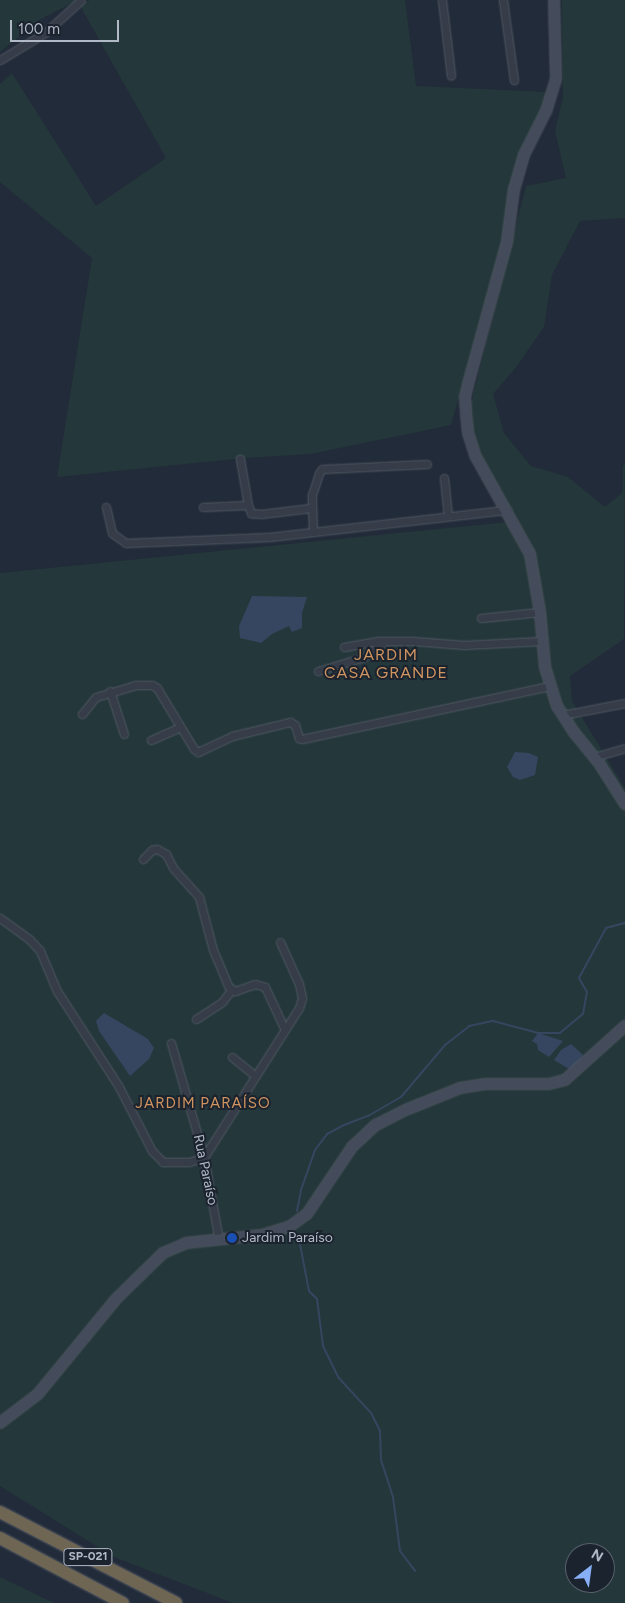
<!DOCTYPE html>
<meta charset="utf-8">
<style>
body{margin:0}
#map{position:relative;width:625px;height:1603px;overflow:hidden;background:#222b39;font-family:Figtree,sans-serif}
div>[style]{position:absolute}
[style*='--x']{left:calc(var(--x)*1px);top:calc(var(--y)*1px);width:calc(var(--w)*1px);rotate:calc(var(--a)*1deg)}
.green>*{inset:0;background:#24373a}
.water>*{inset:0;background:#364660}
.stream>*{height:2px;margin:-1px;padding:0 1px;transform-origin:1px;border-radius:1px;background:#364660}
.roads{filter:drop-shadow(0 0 1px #515864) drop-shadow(0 0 1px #515864)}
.street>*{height:7px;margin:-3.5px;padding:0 3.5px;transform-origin:3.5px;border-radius:3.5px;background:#363d49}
.secondary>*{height:10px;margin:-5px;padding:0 5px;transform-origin:5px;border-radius:5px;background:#444c5c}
.highway>*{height:12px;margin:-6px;padding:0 6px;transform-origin:6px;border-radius:6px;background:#6f6553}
.dots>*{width:14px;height:14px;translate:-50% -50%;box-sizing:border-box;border:2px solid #1b232e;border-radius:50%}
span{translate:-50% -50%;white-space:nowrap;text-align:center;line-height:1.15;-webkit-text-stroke:4px #1b232e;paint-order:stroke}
.shield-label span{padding:1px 4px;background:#1b232e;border:1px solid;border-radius:4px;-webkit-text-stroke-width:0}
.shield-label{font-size:12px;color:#b1b8c6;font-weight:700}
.street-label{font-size:14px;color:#b1b8c6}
.poi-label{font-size:14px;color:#b1b8c6}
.left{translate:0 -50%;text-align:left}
.neighbourhood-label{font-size:15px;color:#d09461;letter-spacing:1px}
.quarter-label{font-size:16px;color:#d09461;letter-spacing:1px}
.north{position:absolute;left:565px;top:1543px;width:50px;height:50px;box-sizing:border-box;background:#1b232e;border:1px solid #575f6b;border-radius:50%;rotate:30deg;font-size:14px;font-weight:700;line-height:20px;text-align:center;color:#b1b8c6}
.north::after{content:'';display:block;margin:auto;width:18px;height:22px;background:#87aff5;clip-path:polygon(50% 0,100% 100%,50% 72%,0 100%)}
.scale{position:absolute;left:10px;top:20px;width:109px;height:22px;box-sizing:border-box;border:2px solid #b1b8c6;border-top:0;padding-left:6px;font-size:15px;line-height:18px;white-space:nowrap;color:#b1b8c6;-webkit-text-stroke:4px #1b232e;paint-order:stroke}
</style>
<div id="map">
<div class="green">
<div style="clip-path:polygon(0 0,78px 0,39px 20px,0 52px)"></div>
<div style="clip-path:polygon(90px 0,405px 0,416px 86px,548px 92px,451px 425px,311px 454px,245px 458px,57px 477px,92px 258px,0 182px,0 84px,12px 73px,96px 206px,166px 158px,79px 4px)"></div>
<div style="clip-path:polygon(evenodd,562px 0,625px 0,625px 218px,580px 221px,552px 275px,544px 327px,517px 366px,493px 394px,504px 433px,531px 466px,568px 477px,605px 507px,622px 493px,623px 466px,625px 463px,624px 639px,570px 676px,572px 701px,625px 788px,625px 1603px,233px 1603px,114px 1557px,0 1486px,0 573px,518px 521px,474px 444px,469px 411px,526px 186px,566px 178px,555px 131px,563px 97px,562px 0,575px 1553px,605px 1553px,605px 1583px,575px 1583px,575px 1553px)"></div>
<div style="clip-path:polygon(0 1577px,54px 1603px,0 1603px)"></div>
</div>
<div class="water">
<div style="clip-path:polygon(252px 596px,307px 597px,302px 613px,302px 628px,292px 632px,289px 626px,272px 634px,261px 643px,240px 638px,239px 626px)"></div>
<div style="clip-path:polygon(515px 752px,529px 753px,538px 757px,535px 775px,520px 780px,513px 777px,507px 767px)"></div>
<div style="clip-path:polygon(104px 1013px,148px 1039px,154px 1048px,149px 1059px,130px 1076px,99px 1031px,96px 1021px)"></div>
<div style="clip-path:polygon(538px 1033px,563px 1041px,549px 1057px,538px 1050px,537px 1044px,532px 1041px)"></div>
<div style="clip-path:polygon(571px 1044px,583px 1055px,578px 1064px,569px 1069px,554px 1060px,561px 1050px)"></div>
</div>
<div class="stream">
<div style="--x:297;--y:1211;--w:21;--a:-79"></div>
<div style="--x:301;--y:1190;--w:42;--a:-70.7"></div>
<div style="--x:315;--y:1150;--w:20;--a:-53"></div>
<div style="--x:327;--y:1134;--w:19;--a:-28"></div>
<div style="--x:344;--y:1125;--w:26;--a:-21"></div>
<div style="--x:368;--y:1116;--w:38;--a:-30"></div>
<div style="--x:401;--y:1097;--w:68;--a:-49.8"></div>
<div style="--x:445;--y:1045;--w:31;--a:-38"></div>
<div style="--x:469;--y:1026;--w:25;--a:-12"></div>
<div style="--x:493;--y:1021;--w:47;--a:14.9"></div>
<div style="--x:538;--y:1033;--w:22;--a:0"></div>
<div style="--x:560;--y:1033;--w:30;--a:-40"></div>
<div style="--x:583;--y:1014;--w:22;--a:-80"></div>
<div style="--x:587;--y:992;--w:16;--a:-120"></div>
<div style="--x:579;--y:978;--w:57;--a:-61.6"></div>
<div style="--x:606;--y:928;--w:20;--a:-15"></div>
<div style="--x:299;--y:1239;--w:53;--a:79.1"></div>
<div style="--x:309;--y:1291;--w:11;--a:45"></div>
<div style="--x:317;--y:1299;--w:47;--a:82.7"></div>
<div style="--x:323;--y:1346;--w:34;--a:64"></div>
<div style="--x:338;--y:1377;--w:49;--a:47.5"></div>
<div style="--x:371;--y:1413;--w:20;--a:63"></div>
<div style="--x:380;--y:1431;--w:29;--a:88"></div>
<div style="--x:381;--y:1460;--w:39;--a:72"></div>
<div style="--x:393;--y:1497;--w:54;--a:82.6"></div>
<div style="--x:400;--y:1551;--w:25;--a:53"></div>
</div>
<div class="roads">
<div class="street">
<div style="--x:442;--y:0;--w:76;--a:83.2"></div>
<div style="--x:503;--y:0;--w:81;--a:82.2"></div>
<div style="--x:0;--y:60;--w:54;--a:-31.3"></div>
<div style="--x:46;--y:32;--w:47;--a:-42.4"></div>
<div style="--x:444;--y:478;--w:38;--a:84"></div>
<div style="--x:248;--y:505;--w:9;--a:69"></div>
<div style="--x:251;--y:513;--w:10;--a:6"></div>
<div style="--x:261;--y:514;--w:50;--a:-6.8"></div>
<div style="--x:106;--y:507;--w:27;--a:77"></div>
<div style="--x:112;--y:533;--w:17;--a:36"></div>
<div style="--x:126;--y:543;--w:143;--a:-2.4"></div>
<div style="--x:269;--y:537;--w:240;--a:-6.5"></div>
<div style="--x:203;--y:507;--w:45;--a:-2.5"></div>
<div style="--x:248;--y:505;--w:47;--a:-99.9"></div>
<div style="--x:313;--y:532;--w:37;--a:-92"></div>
<div style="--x:312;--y:495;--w:23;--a:-72"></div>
<div style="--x:319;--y:473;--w:5;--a:-53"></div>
<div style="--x:322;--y:469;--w:105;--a:-2.7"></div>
<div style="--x:481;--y:618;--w:59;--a:-5.8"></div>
<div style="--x:344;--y:647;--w:36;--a:-10"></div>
<div style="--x:379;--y:641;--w:34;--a:0"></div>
<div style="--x:413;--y:641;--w:51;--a:4.5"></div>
<div style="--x:464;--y:645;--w:78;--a:-2.9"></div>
<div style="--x:318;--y:671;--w:48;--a:-16.9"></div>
<div style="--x:364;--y:657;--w:27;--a:-36"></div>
<div style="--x:110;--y:691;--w:45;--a:72"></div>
<div style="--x:82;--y:714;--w:22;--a:-51"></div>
<div style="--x:96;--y:697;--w:42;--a:-16.7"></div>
<div style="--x:136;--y:685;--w:16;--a:0"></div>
<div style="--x:152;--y:685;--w:6;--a:31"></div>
<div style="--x:157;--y:688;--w:71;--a:58.8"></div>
<div style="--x:194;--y:749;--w:5;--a:37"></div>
<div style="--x:198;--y:752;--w:38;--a:-25"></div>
<div style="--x:232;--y:736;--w:60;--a:-13.6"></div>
<div style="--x:290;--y:722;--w:6;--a:31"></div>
<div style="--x:295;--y:725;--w:14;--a:73"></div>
<div style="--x:299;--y:738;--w:3;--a:18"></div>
<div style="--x:302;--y:739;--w:253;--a:-12.1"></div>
<div style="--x:562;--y:715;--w:64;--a:-10.8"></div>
<div style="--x:151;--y:740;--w:32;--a:-24"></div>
<div style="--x:594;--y:757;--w:32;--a:-16"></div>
<div style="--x:143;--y:859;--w:13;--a:-45"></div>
<div style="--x:152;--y:850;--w:5;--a:-11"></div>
<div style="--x:157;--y:849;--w:10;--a:29"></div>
<div style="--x:166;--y:854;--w:16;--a:63"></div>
<div style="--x:173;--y:868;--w:39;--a:48"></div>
<div style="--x:199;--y:897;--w:55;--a:75.2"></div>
<div style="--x:213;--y:950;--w:39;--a:67"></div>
<div style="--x:228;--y:986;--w:9;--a:36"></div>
<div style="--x:235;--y:991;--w:21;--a:-19"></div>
<div style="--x:255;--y:984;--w:10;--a:17"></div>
<div style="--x:265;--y:987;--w:45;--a:65.1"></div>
<div style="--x:0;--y:918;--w:36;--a:36"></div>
<div style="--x:29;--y:939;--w:16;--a:47"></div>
<div style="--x:40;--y:951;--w:43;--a:67"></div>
<div style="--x:57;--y:991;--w:114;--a:57.1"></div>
<div style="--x:119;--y:1087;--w:72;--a:62.7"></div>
<div style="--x:152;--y:1151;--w:16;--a:45"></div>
<div style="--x:163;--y:1162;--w:26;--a:0"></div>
<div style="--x:189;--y:1162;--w:16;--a:-18"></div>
<div style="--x:204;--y:1157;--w:177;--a:-57.5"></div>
<div style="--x:299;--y:1008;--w:10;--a:-73"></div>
<div style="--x:302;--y:998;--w:14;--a:-102"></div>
<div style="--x:299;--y:984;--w:46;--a:-114.3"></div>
<div style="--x:196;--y:1019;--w:31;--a:-33"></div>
<div style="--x:222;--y:1002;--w:15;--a:-53"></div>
<div style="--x:171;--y:1043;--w:119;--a:73.9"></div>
<div style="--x:204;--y:1157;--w:84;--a:79.8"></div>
<div style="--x:232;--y:1057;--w:28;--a:39"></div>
</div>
<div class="secondary">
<div style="--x:554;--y:0;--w:79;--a:88.5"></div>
<div style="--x:556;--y:79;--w:34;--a:107"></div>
<div style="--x:546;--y:111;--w:49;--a:116.6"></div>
<div style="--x:524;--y:155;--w:35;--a:106"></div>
<div style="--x:514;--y:189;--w:53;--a:97.5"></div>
<div style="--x:507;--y:242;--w:148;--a:105.3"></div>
<div style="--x:468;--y:385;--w:12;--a:104"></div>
<div style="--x:465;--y:397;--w:16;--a:86"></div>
<div style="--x:466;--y:413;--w:20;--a:84"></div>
<div style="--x:468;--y:433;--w:25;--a:72"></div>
<div style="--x:476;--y:457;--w:111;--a:60.9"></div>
<div style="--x:530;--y:554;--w:59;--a:80.2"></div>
<div style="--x:540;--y:612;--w:55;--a:84.8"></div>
<div style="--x:545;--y:667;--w:41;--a:72.9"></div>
<div style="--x:557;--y:706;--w:30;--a:57"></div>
<div style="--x:573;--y:731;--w:41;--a:50.9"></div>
<div style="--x:599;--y:763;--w:49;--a:57.6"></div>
<div style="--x:0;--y:1423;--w:48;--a:-37.3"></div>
<div style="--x:38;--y:1394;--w:123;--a:-50.6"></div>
<div style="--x:116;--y:1299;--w:66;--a:-44.4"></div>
<div style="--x:163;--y:1253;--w:25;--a:-23"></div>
<div style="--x:186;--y:1243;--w:76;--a:-6"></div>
<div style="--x:262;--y:1235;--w:28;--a:-17"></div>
<div style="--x:289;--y:1227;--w:22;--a:-36"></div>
<div style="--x:307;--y:1214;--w:81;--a:-56.1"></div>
<div style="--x:352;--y:1147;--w:33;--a:-43"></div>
<div style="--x:376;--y:1125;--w:36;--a:-27"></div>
<div style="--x:408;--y:1109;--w:56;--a:-22"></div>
<div style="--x:460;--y:1088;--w:25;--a:-9"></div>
<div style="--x:485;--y:1084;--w:64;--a:0"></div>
<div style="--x:549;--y:1084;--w:16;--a:-14"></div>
<div style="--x:565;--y:1080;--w:81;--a:-42"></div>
</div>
<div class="highway">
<div style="--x:0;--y:1512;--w:198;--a:27.3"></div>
<div style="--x:0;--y:1538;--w:139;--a:27.9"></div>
</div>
</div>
<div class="dots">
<div style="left:232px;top:1238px;background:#1a4fb4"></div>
</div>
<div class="shield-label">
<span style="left:88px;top:1557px">SP-021</span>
</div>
<div class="street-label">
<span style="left:205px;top:1170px;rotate:78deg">Rua Paraíso</span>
</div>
<div class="poi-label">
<span class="left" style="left:242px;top:1238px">Jardim Paraíso</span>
</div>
<div class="neighbourhood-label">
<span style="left:203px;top:1104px">JARDIM PARAÍSO</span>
</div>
<div class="quarter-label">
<span style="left:386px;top:664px">JARDIM<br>CASA GRANDE</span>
</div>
<div class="north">N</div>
<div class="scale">100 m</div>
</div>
